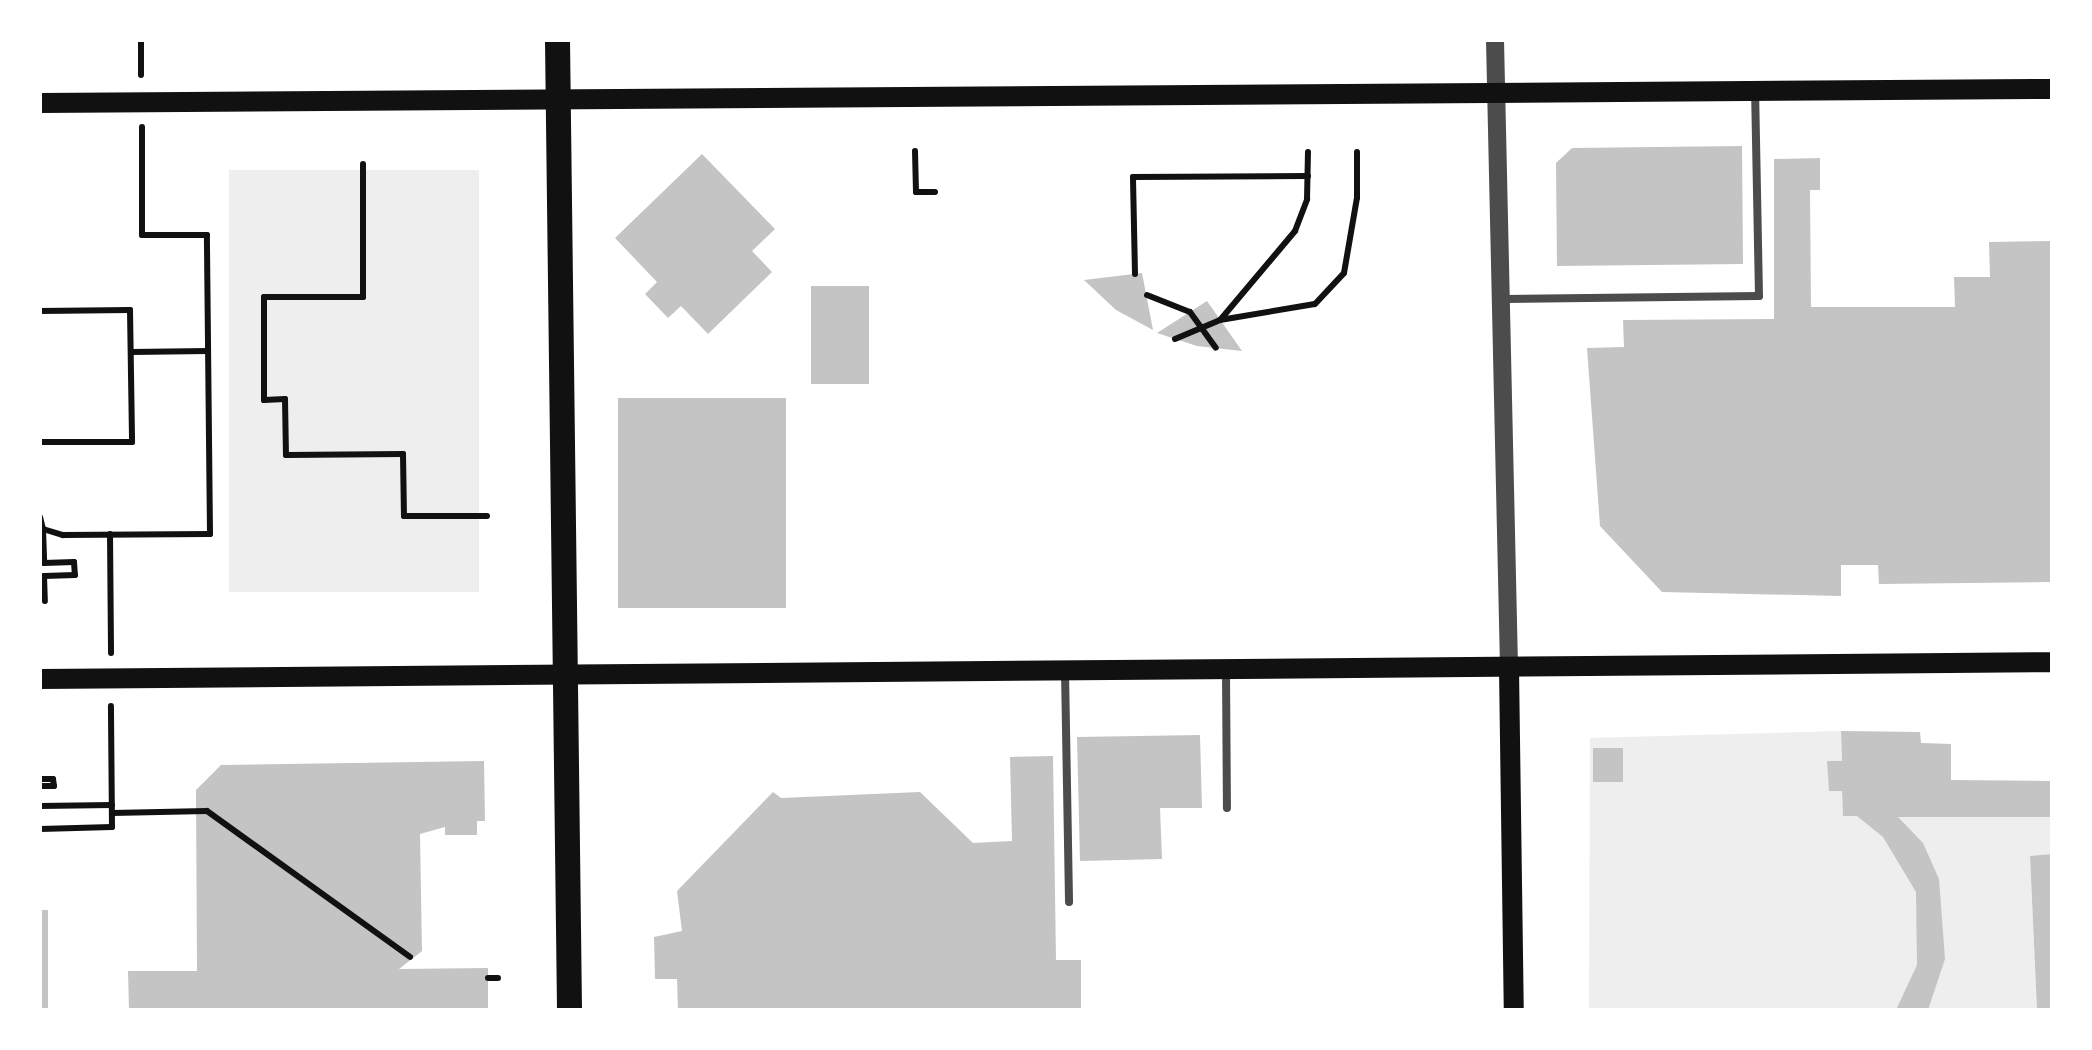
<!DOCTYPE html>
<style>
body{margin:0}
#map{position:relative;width:2092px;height:1050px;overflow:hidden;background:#fff;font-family:"Times New Roman",serif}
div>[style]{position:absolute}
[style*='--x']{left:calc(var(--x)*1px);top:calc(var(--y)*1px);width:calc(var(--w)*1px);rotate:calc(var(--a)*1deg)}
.green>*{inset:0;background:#eee;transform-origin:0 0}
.building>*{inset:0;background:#c4c4c4;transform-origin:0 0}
.path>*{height:6px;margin:-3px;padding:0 3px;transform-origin:3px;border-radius:3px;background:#111}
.service>*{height:8px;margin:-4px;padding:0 4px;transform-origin:4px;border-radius:4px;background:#4c4c4c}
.tertiary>*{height:18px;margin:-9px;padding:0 9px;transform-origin:9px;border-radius:9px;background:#4c4c4c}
.secondary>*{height:20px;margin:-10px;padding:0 10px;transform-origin:10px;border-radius:10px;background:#111}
.primary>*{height:25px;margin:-12.5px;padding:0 12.5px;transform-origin:12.5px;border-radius:12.5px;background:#111}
span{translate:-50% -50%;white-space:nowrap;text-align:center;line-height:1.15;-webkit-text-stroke:9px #fff;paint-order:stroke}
.frame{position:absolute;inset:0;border:42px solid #fff;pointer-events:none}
</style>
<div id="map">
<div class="green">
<div style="left:479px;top:170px;width:422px;height:250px;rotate:90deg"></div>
<div style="clip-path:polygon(1841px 731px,1842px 761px,1827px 762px,1829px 790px,1842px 791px,1843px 816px,2052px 817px,2052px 854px,2030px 856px,2037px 1010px,1589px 1010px,1590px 738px)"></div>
</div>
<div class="building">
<div style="clip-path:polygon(1742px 146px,1743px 264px,1557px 266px,1556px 163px,1572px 148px)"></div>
<div style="clip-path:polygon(702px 154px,775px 229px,752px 251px,772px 272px,708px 334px,681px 306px,668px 318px,645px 294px,657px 282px,615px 238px)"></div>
<div style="clip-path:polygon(1820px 158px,1820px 190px,1810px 190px,1811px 307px,1955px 307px,1954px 277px,1990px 277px,1989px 242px,2052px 241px,2052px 582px,1879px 584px,1878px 565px,1841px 565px,1841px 596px,1662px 592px,1600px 526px,1587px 348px,1624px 347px,1623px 320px,1774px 319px,1774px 159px)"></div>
<div style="clip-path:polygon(1142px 273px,1153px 330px,1116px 310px,1084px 280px)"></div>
<div style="left:811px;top:286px;width:58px;height:98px"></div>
<div style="clip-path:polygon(1207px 301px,1242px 351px,1197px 346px,1157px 333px)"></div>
<div style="left:786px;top:398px;width:210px;height:168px;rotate:90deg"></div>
<div style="clip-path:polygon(1841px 731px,1920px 732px,1921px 743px,1951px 744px,1951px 780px,2052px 781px,2052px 817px,1898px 817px,1923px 843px,1939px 879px,1945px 959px,1928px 1010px,1896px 1010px,1917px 965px,1916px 892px,1883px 837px,1857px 816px,1843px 816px,1842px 791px,1829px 791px,1827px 761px,1842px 761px)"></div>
<div style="clip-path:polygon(1200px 735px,1202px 808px,1160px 808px,1162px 859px,1080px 861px,1077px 737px)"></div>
<div style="left:1593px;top:748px;width:30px;height:34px"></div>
<div style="clip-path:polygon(1053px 756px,1056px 960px,1081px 960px,1081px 1010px,678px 1010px,677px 979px,655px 979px,654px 937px,682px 931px,677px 891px,773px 792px,781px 798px,920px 792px,973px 843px,1012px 841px,1010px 757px)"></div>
<div style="clip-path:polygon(484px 761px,485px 821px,477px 821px,477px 835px,445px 835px,445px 827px,420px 834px,422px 951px,399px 969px,488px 968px,488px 1010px,129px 1010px,128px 971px,197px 971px,196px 790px,221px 765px)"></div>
<div style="clip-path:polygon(2052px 854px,2052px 1010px,2037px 1010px,2030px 856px)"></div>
<div style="left:40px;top:910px;width:8px;height:100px"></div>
</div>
<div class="path">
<div style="--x:141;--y:40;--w:35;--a:90"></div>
<div style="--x:915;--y:151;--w:41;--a:88.6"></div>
<div style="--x:916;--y:192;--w:19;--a:0"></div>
<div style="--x:363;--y:164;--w:133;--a:90"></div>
<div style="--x:363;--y:297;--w:99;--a:180"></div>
<div style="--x:264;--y:297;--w:103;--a:90"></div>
<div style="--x:264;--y:400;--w:21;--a:-3"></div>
<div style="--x:285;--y:399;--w:56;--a:89"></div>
<div style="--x:286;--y:455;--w:117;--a:-0.5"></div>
<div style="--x:403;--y:454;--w:62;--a:89.1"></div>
<div style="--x:404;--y:516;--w:83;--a:0"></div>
<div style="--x:1135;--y:274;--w:97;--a:-91.2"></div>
<div style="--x:1133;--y:177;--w:175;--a:-0.3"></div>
<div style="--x:1147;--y:295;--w:46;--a:21.6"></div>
<div style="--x:1190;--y:312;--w:44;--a:54.2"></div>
<div style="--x:40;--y:311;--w:90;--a:-0.6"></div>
<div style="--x:130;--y:310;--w:132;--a:89.1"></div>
<div style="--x:132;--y:442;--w:92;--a:180"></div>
<div style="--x:1221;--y:319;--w:115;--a:-49.9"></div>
<div style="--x:1295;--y:231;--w:34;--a:-69"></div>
<div style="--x:1307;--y:199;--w:47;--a:-88.8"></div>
<div style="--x:1175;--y:339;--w:49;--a:-22.9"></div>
<div style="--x:1220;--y:320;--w:96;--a:-9.6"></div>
<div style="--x:1315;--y:304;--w:42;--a:-46.9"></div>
<div style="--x:1344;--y:273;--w:76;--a:-80.2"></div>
<div style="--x:1357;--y:198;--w:46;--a:-90"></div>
<div style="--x:131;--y:352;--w:77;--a:-0.7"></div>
<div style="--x:40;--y:517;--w:12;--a:76"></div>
<div style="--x:43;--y:529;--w:21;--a:17"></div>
<div style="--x:63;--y:535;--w:147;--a:-0.4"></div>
<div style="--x:210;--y:534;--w:299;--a:-90.6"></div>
<div style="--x:207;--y:235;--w:65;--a:180"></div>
<div style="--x:142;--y:235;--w:108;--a:-90"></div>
<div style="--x:43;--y:529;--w:34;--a:88"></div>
<div style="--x:44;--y:563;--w:30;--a:-2"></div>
<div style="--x:74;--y:562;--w:13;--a:86"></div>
<div style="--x:75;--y:575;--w:31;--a:178"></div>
<div style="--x:44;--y:576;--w:25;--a:88"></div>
<div style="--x:110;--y:534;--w:119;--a:89.5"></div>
<div style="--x:40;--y:779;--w:13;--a:0"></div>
<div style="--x:53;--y:779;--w:7;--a:82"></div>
<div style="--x:54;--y:786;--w:14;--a:180"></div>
<div style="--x:40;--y:806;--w:72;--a:-0.8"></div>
<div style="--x:112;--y:813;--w:95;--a:-1.2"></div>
<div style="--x:207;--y:811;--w:250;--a:35.7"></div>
<div style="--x:40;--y:829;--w:72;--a:-1.6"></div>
<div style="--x:112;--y:827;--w:121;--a:-90.5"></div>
<div style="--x:488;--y:978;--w:10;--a:0"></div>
</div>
<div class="service">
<div style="--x:1504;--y:299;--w:255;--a:-0.7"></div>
<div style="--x:1759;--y:296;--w:201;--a:-91.1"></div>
<div style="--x:1065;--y:671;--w:231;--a:89"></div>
<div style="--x:1226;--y:673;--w:135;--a:89.6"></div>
</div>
<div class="tertiary">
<div style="--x:1495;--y:40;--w:628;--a:88.72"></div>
</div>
<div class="secondary">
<div style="--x:40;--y:103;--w:2012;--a:-0.4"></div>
<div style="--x:1509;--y:668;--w:342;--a:89.2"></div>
<div style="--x:40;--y:679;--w:2012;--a:-0.48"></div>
</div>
<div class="primary">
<div style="--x:557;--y:40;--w:970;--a:89.29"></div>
</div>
<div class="frame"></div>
</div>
